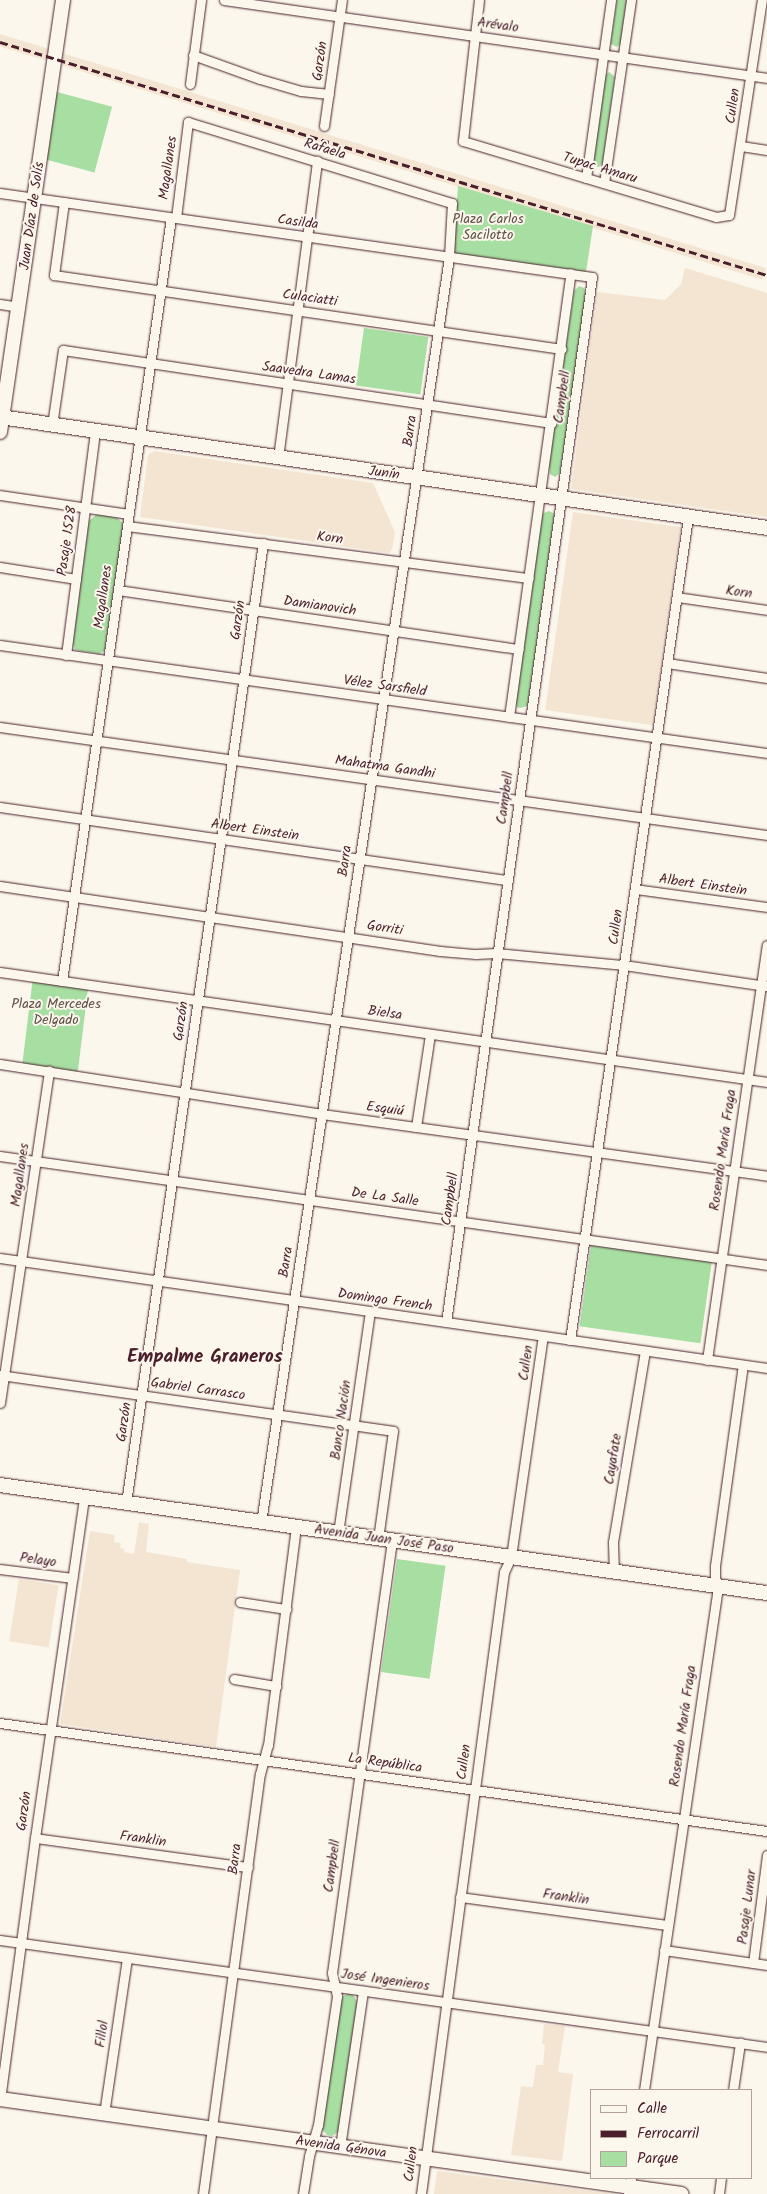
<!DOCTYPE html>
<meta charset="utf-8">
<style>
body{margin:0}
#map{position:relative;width:767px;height:2194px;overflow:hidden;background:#fbf7ec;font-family:Kalam,sans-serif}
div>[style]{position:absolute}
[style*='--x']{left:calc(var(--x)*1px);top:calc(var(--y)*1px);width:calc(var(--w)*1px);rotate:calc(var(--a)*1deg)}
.built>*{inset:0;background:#f4e5d2;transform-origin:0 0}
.green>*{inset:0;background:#a7dea2;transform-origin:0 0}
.roads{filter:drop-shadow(0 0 1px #4a1f2b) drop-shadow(0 0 1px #4a1f2b)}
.street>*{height:9px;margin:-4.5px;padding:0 4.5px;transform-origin:4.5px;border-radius:4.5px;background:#fbf7ec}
.secondary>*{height:14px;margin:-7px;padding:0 7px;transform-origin:7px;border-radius:7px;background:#fbf7ec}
.rail>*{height:2.5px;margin-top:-1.25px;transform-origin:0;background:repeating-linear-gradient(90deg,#4a1f2b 0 8px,transparent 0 12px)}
span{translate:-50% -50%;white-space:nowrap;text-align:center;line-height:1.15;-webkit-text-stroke:4px #fbf7ec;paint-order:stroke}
.street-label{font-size:14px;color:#4a1f2b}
.park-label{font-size:14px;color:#614f49}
.district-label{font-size:19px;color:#4a1f2b;font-weight:700}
.legend{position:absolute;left:590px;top:2089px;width:162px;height:90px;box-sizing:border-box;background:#fbf7ec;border:1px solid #b4a19f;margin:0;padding:6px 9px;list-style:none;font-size:15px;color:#4a1f2b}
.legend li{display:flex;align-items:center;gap:10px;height:25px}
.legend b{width:25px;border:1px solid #b4a19f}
</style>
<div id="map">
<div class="built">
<div style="left:0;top:34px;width:801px;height:12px;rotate:17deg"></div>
<div style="clip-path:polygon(685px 268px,767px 293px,767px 517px,571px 489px,597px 292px,665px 300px,681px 284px)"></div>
<div style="clip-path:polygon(154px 451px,373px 483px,395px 532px,392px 549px,389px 553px,140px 517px,148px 455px)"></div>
<div style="left:573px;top:512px;width:109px;height:200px;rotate:8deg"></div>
<div style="clip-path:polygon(139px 1522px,149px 1524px,146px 1552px,187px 1559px,187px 1562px,240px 1570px,216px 1747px,60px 1724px,90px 1531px,115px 1535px,114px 1542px,121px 1543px,120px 1548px,124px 1549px,124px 1552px,134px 1554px)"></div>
<div style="left:19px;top:1579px;width:40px;height:63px;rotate:9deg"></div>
<div style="clip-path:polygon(544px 2024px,565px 2026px,558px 2072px,573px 2074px,562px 2161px,511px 2155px,521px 2086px,533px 2087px,536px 2065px,543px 2065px,545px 2045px,542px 2044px)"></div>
<div style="clip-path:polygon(437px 2171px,460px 2174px,613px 2194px,434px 2194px)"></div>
</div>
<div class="green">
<div style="clip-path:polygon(617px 0,627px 0,621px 43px,617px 47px,611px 44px,611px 41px)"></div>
<div style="clip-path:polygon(609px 72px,615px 77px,603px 162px,599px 167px,595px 166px,593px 161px,605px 75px)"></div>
<div style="left:57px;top:92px;width:57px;height:68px;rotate:15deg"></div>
<div style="clip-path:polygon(458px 186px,593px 226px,586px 272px,453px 254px)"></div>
<div style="clip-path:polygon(579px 286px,584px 288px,586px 296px,561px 469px,560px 473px,555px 477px,550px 474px,549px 465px,574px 291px)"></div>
<div style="left:364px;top:328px;width:65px;height:58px;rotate:8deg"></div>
<div style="clip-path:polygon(549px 511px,555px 514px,528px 706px,520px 708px,517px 707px,515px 699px,542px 514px)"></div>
<div style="clip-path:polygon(98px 513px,115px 516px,124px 524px,105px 650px,100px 654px,75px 650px,72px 641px,89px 521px)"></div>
<div style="left:33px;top:977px;width:56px;height:91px;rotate:7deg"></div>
<div style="left:591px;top:1245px;width:122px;height:82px;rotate:8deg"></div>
<div style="left:397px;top:1559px;width:49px;height:114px;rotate:8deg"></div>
<div style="clip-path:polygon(348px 1993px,353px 1995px,358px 2003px,340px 2131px,332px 2136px,327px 2135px,321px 2128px,341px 1998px)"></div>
</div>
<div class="roads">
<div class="street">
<div style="--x:224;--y:0;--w:549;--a:8.17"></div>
<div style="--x:479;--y:0;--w:142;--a:96.5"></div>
<div style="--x:463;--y:141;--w:264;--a:16.7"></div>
<div style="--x:716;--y:217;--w:13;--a:-9"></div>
<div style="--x:729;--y:215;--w:218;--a:-81.3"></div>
<div style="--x:193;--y:55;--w:71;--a:19.7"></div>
<div style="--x:260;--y:79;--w:43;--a:16.3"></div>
<div style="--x:301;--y:91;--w:28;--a:6"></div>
<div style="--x:190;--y:84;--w:85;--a:-82.5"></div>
<div style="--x:324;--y:126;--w:127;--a:-81.9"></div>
<div style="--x:741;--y:146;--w:26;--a:9"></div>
<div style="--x:586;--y:178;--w:180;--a:-82"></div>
<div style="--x:604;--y:183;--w:185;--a:-81.6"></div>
<div style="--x:0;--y:193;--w:598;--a:8.08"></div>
<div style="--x:592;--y:277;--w:1055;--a:97.95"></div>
<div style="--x:64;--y:202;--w:74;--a:97.8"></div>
<div style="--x:54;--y:275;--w:513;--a:8.29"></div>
<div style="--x:176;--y:218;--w:97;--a:-82.9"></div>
<div style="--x:188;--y:122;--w:276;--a:17.1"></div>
<div style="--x:452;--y:203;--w:54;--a:93.2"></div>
<div style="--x:449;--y:257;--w:1279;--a:98.45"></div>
<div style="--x:0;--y:304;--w:18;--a:9"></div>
<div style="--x:52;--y:425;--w:76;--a:-81.7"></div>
<div style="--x:63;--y:350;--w:494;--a:8.5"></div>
<div style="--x:278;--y:458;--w:300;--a:-82.5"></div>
<div style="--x:0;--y:495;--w:129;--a:8.4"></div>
<div style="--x:127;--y:526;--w:405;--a:7.4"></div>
<div style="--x:0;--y:567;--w:77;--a:9"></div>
<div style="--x:118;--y:590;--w:405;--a:8.4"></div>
<div style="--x:677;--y:597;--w:91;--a:8.2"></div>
<div style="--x:0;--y:645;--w:775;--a:8.02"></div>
<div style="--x:66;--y:655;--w:226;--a:-82.6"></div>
<div style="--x:667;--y:663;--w:101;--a:8.5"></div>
<div style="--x:509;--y:717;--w:448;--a:-82.1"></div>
<div style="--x:0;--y:727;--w:775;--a:8.02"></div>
<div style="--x:0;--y:807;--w:511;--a:8.21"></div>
<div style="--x:0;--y:886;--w:445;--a:8.4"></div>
<div style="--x:440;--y:951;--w:36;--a:5"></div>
<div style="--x:476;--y:954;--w:20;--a:-3"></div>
<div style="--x:496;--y:953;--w:129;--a:5.4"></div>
<div style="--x:624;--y:965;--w:145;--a:8.4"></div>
<div style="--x:635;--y:889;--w:133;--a:7.8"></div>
<div style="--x:0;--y:972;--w:775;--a:8.16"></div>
<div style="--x:62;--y:981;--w:771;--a:-81.87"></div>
<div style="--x:0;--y:1064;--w:326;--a:8.8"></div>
<div style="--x:322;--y:1114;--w:449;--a:7.9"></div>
<div style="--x:416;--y:1127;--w:94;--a:-81.4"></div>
<div style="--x:0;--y:1156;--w:775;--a:8.09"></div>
<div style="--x:0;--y:1258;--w:775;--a:8.16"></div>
<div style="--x:570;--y:1340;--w:831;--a:-81.84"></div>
<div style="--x:707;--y:1360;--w:419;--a:-81.8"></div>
<div style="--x:0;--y:1375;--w:397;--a:8.1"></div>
<div style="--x:393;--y:1431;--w:109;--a:97.9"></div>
<div style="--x:0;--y:1403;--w:336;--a:-81.6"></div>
<div style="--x:126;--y:1503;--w:970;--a:-81.88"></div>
<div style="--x:338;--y:1533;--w:223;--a:-81.8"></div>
<div style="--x:0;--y:1569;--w:73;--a:7.1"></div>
<div style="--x:614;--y:1572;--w:30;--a:-92"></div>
<div style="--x:613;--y:1542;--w:194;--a:-80.5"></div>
<div style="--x:240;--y:1602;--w:47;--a:8.7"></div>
<div style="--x:234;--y:1679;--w:43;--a:9.5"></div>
<div style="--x:0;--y:1723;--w:775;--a:8.02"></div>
<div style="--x:35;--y:1838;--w:215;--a:7.8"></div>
<div style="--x:460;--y:1897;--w:210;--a:7.7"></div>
<div style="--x:0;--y:1940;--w:774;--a:7.94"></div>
<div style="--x:664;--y:1950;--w:104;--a:8.3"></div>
<div style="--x:753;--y:1963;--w:109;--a:-82.6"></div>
<div style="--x:644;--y:2090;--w:508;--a:-81.63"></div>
<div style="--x:718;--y:1587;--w:9;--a:-108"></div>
<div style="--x:715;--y:1578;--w:12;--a:-90"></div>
<div style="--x:715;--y:1566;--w:203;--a:-82.1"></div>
<div style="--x:733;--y:2090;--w:48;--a:-81.5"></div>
<div style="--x:0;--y:2100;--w:264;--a:-82.4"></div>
<div style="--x:35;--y:1838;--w:345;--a:-81.8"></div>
<div style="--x:104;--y:2114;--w:158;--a:-81.6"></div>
<div style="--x:340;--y:2147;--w:158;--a:-81.6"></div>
<div style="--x:203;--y:2194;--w:424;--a:-82.3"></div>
<div style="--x:260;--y:1774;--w:30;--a:-75"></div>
<div style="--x:268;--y:1745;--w:220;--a:-82.7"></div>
<div style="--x:303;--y:2194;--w:38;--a:-81"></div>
<div style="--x:309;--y:2156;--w:32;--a:-74"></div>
<div style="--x:318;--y:2125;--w:130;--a:-81.6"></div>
<div style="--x:337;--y:1996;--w:24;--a:-102"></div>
<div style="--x:332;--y:1973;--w:436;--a:-82.1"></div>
<div style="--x:421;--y:2194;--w:628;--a:-82.4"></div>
<div style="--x:504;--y:1572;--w:17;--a:-65"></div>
<div style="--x:511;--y:1557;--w:223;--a:-81.8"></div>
<div style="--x:628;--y:2194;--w:16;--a:-79"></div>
<div style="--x:719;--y:2194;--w:16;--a:-83"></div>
</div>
<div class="secondary">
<div style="--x:0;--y:417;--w:775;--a:8.23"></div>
<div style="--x:0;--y:432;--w:437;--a:-81.7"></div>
<div style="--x:0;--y:1485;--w:775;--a:8.02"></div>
<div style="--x:0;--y:2099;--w:688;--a:7.94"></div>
</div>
</div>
<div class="rail">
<div style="--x:0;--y:42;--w:802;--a:16.9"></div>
</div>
<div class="street-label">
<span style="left:498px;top:25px;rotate:8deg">Arévalo</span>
<span style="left:320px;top:61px;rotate:-82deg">Garzón</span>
<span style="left:733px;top:106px;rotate:-82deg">Cullen</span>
<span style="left:325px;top:149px;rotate:17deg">Rafaela</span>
<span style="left:168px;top:168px;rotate:-82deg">Magallanes</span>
<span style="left:600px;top:168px;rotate:17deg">Tupac Amaru</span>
<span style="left:32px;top:216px;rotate:-82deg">Juan Díaz de Solís</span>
<span style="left:298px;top:222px;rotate:8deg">Casilda</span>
<span style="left:310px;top:298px;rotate:8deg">Culaciatti</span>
<span style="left:309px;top:373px;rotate:8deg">Saavedra Lamas</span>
<span style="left:562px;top:397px;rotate:-82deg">Campbell</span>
<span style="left:410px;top:431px;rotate:-82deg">Barra</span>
<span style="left:384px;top:473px;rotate:8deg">Junín</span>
<span style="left:330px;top:538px;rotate:7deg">Korn</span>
<span style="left:67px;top:541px;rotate:-82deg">Pasaje 1528</span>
<span style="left:739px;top:592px;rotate:8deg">Korn</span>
<span style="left:103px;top:597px;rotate:-82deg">Magallanes</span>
<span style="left:320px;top:606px;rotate:8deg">Damianovich</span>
<span style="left:238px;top:620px;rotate:-82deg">Garzón</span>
<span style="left:385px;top:686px;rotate:8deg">Vélez Sarsfield</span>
<span style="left:385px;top:767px;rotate:8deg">Mahatma Gandhi</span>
<span style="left:505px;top:798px;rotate:-82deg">Campbell</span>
<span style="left:255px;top:830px;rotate:8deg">Albert Einstein</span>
<span style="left:345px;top:861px;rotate:-82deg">Barra</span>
<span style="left:703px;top:885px;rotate:8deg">Albert Einstein</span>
<span style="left:616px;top:927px;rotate:-82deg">Cullen</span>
<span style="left:385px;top:928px;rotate:9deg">Gorriti</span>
<span style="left:385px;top:1013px;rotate:8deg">Bielsa</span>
<span style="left:181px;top:1021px;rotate:-82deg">Garzón</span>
<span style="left:385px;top:1109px;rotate:8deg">Esquiú</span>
<span style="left:723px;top:1150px;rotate:-82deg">Rosendo María Fraga</span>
<span style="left:20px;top:1175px;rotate:-82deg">Magallanes</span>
<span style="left:385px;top:1197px;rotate:8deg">De La Salle</span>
<span style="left:450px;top:1199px;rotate:-82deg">Campbell</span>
<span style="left:286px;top:1262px;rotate:-81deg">Barra</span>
<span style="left:385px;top:1300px;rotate:8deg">Domingo French</span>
<span style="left:526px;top:1363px;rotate:-82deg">Cullen</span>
<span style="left:198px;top:1389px;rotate:8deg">Gabriel Carrasco</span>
<span style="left:341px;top:1420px;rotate:-82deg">Banco Nación</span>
<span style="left:124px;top:1422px;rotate:-82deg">Garzón</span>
<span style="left:613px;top:1459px;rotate:-81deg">Cayafate</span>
<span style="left:384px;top:1539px;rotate:8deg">Avenida Juan José Paso</span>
<span style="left:38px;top:1560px;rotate:8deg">Pelayo</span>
<span style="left:683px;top:1726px;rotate:-82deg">Rosendo María Fraga</span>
<span style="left:464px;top:1762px;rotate:-82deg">Cullen</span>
<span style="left:385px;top:1763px;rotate:8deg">La República</span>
<span style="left:24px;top:1811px;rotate:-82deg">Garzón</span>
<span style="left:143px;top:1839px;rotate:8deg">Franklin</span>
<span style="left:235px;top:1859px;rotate:-83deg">Barra</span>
<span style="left:332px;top:1866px;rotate:-82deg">Campbell</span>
<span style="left:566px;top:1897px;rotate:8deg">Franklin</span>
<span style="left:747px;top:1907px;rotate:-83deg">Pasaje Lunar</span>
<span style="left:385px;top:1980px;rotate:8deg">José Ingenieros</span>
<span style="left:102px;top:2034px;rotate:-82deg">Fillol</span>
<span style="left:341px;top:2147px;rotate:8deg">Avenida Génova</span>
<span style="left:411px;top:2164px;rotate:-83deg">Cullen</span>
</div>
<div class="park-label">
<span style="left:488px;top:227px">Plaza Carlos<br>Sacilotto</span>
<span style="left:56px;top:1012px">Plaza Mercedes<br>Delgado</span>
</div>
<div class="district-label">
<span style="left:205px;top:1358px">Empalme Graneros</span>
</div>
<ul class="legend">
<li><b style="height:6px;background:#fbf7ec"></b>Calle</li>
<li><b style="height:6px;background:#4a1f2b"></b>Ferrocarril</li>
<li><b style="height:14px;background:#a7dea2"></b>Parque</li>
</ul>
</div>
